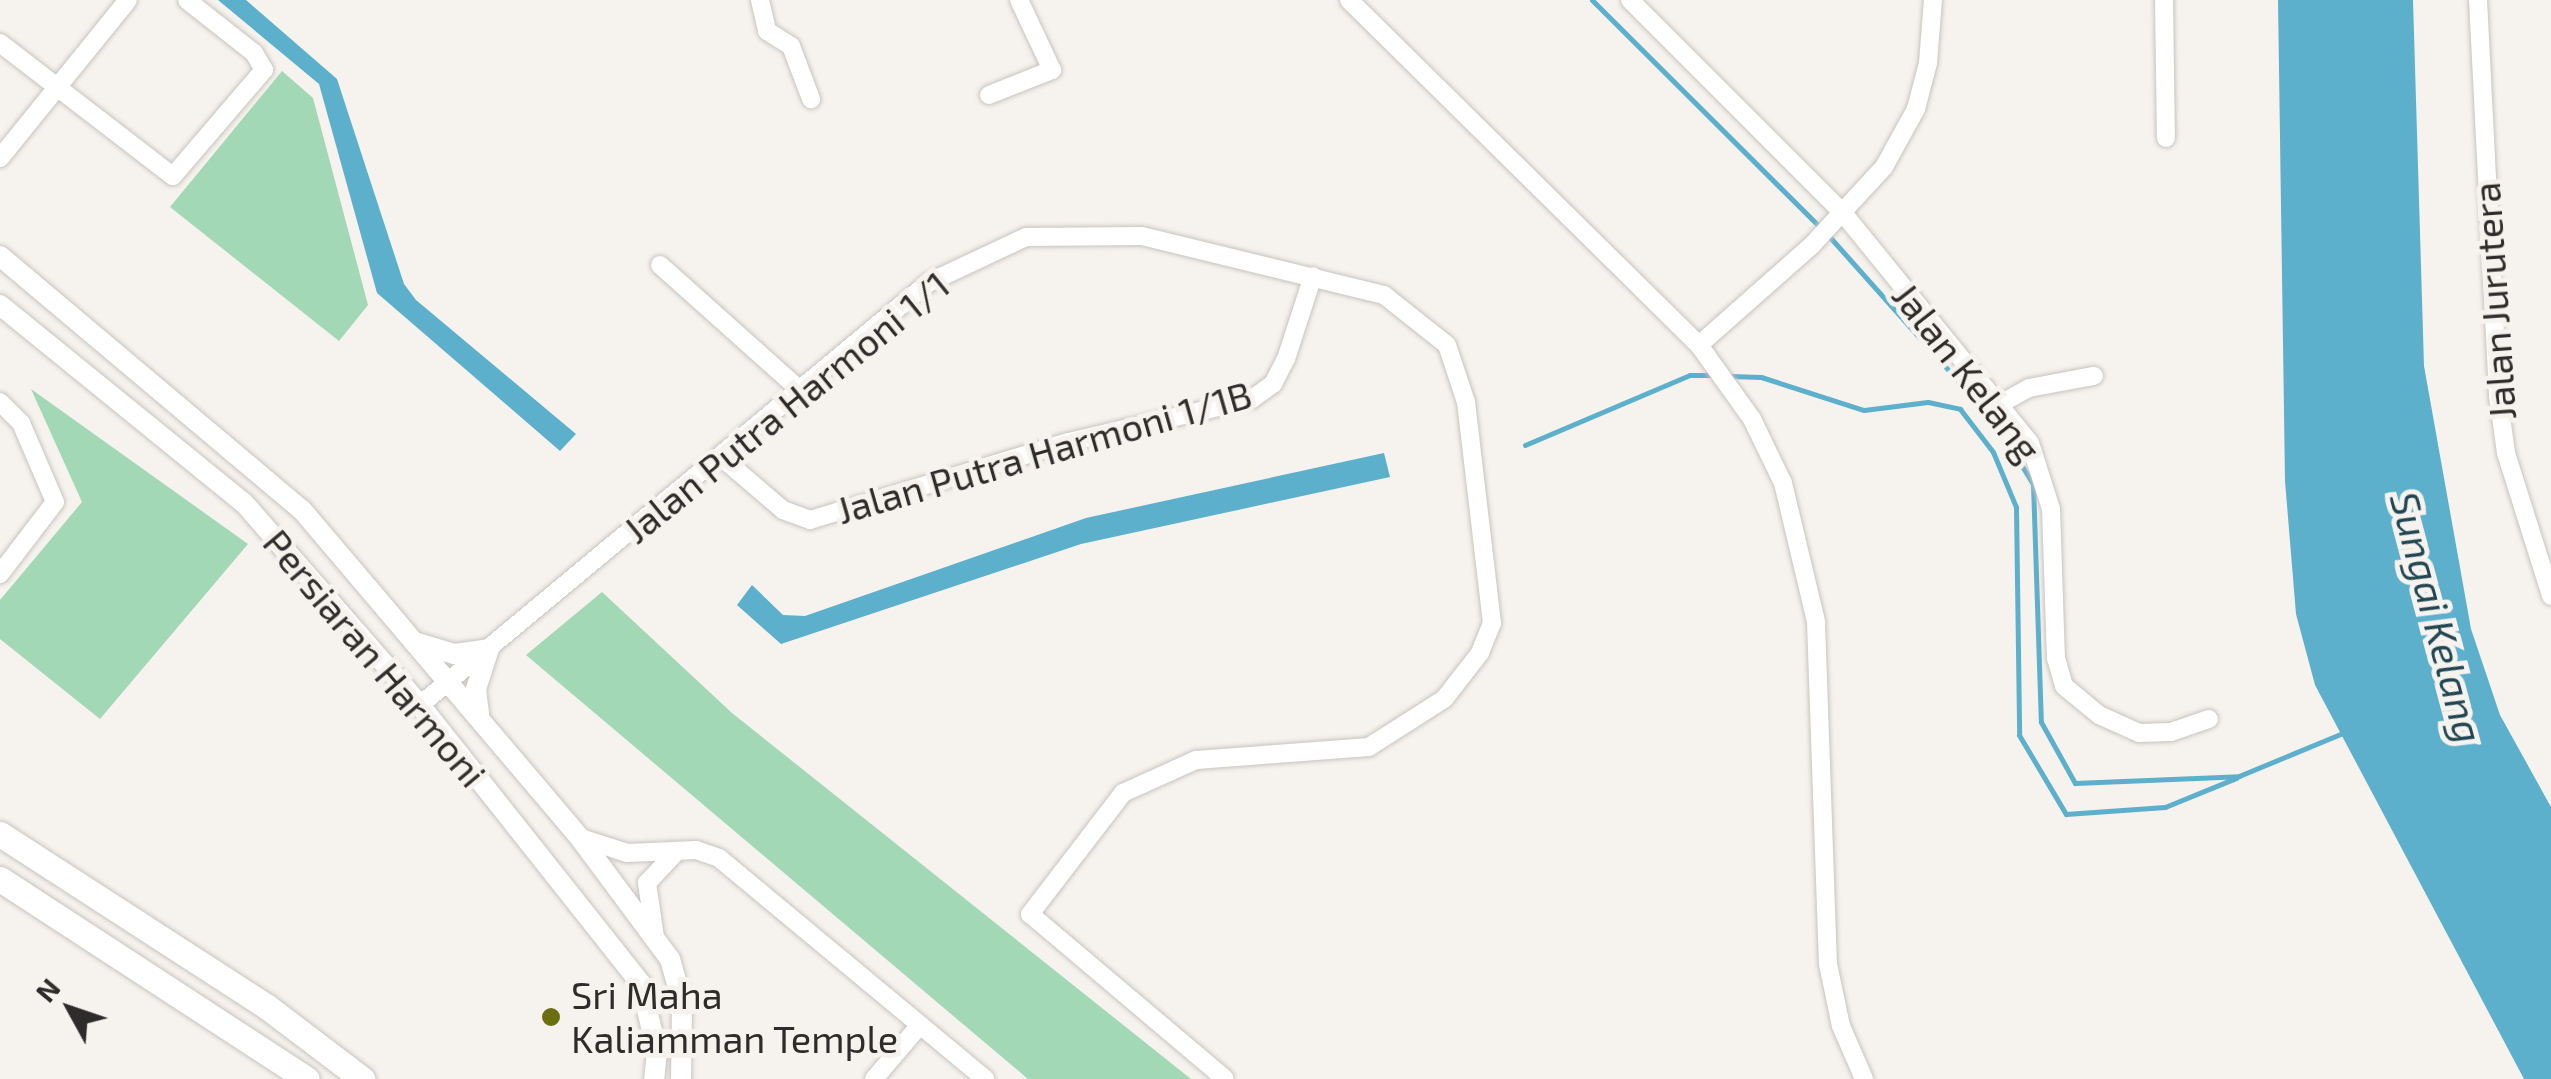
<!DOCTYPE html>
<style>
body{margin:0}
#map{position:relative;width:2551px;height:1079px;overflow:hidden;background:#f6f2ed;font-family:"Exo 2",sans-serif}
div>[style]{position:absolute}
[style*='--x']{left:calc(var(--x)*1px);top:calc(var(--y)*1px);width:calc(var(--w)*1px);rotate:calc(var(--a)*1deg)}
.green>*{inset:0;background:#a2d8b6}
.water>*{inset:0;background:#5cb0cb}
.stream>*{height:5px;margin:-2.5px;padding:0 2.5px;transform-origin:2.5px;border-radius:2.5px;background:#5cb0cb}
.roads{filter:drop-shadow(0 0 2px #c8c4bf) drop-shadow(0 0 2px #c8c4bf)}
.minor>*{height:18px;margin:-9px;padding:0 9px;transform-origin:9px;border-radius:9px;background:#fff}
.major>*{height:20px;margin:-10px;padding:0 10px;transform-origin:10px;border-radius:10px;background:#fff}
.highway>*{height:25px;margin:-12.5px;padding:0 12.5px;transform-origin:12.5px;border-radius:12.5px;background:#fff}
.dots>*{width:28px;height:28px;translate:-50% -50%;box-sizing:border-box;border:5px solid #f6f2ed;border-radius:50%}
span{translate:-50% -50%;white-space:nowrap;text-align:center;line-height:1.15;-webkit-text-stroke:10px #f6f2ed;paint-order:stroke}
.street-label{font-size:38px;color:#2d2c2a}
.poi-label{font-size:38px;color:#2d2c2a}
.left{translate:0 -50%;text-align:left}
.water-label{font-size:40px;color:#1f4652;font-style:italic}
.north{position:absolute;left:20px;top:959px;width:100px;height:100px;-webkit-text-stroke:8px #f6f2ed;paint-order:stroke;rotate:310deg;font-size:28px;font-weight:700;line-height:40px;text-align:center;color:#2d2c2a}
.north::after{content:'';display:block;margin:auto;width:35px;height:45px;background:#2d2c2a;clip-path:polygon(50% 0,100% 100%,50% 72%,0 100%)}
</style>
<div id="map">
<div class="green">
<div style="clip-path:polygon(282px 71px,313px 98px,368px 305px,339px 341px,170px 207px)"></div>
<div style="clip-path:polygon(31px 389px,248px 544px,100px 719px,0 639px,0 600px,82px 502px)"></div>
<div style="clip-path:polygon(602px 592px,732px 713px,1191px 1079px,1028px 1079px,526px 655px)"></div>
</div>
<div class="water">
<div style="clip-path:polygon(218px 0,246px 0,337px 79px,404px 284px,416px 300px,576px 434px,560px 451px,377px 293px,319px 84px)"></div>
<div style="clip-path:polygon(2278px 0,2413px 0,2424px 366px,2471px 629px,2500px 715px,2551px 807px,2551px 1079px,2524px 1079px,2315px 685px,2296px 614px,2285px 481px)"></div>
<div style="clip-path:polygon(1384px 453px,1390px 477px,1081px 544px,781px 644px,737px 605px,752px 585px,783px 615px,805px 616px,1086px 518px)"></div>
</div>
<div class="stream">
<div style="--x:1592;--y:0;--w:322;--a:44.9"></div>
<div style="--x:1828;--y:235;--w:254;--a:48.3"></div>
<div style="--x:1997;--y:425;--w:69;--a:58.6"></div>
<div style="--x:2033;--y:484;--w:238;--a:88.1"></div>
<div style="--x:2041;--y:722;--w:70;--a:60.9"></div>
<div style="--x:2075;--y:783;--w:164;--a:-2.4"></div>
<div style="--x:2239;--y:776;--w:113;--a:-22.5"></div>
<div style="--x:1729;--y:376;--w:32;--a:2"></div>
<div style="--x:1761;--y:377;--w:108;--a:17.8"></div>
<div style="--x:1864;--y:410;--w:64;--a:-7.1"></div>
<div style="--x:1928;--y:402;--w:33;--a:12"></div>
<div style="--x:1960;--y:409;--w:54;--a:52.5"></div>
<div style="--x:1993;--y:452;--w:60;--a:67.3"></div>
<div style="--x:2016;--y:507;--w:228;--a:89.2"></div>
<div style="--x:2019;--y:735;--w:92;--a:59.3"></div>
<div style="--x:2066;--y:814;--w:99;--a:-4"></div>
<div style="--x:2165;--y:807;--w:77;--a:-22.2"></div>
<div style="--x:1525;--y:445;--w:179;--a:-23"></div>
<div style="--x:1690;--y:375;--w:23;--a:0"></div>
</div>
<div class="roads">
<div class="minor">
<div style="--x:760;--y:0;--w:32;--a:77"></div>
<div style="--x:767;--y:31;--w:28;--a:32"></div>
<div style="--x:791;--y:46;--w:57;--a:69.3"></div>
<div style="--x:1349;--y:0;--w:491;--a:44.6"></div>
<div style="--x:1699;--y:345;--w:91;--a:54.4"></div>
<div style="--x:1752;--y:419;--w:71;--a:64.2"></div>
<div style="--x:1783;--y:483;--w:143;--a:76.6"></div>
<div style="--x:1816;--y:622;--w:342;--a:88"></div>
<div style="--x:1828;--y:964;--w:63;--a:78.2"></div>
<div style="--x:1841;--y:1026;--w:58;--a:66.5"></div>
<div style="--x:1630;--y:0;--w:301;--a:45"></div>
<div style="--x:1843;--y:213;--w:296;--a:50.9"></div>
<div style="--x:2030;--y:443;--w:69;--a:72.3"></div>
<div style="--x:2051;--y:509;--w:149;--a:88.1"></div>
<div style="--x:2056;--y:658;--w:29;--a:74"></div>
<div style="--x:2064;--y:686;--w:45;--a:39.6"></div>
<div style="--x:2099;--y:715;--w:44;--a:24.2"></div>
<div style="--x:2139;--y:733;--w:32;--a:-2"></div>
<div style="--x:2171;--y:732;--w:40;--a:-18.9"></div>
<div style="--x:2164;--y:0;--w:138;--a:89.2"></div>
<div style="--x:2478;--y:0;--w:396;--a:87.1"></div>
<div style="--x:2498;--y:395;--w:59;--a:82.1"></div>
<div style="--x:2506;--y:453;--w:150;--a:72.5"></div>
<div style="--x:0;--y:43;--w:218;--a:37.6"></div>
<div style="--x:173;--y:176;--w:140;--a:-49.4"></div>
<div style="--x:264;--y:70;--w:20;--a:-120"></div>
<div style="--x:254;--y:53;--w:85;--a:-141.7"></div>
<div style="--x:989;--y:95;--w:68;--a:-21.6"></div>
<div style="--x:1052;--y:70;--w:77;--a:-115.2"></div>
<div style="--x:0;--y:158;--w:203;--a:-51"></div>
<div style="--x:660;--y:265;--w:188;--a:41.8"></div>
<div style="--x:1699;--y:345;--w:151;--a:-41.5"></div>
<div style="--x:1812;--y:245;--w:106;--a:-47.3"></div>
<div style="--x:1884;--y:167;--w:66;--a:-61.1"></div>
<div style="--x:1916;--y:109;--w:48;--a:-75.4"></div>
<div style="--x:1928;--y:63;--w:63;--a:-85.5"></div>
<div style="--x:0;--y:402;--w:30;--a:45"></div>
<div style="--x:21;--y:423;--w:86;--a:66.7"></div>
<div style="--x:55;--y:502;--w:91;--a:127.4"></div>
<div style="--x:2000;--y:404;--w:33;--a:-29"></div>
<div style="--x:2029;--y:388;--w:66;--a:-10.5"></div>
<div style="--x:721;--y:457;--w:82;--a:40.5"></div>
<div style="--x:783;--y:510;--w:29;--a:20"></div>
<div style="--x:810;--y:520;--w:270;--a:-16.8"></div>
<div style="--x:1069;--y:442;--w:188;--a:-13.2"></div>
<div style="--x:1252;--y:399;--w:26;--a:-36"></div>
<div style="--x:1273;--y:384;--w:28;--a:-63"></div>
<div style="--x:1286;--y:359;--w:87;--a:-72"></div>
<div style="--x:420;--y:705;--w:660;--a:-39.72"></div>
<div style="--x:928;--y:283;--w:108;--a:-25.1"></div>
<div style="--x:1026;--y:237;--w:116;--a:-0.5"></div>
<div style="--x:1142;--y:236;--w:249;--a:13.7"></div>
<div style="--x:1384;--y:295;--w:80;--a:38.4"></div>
<div style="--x:1447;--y:345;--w:60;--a:71.6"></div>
<div style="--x:1466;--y:402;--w:223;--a:83.3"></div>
<div style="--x:1492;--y:623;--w:32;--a:112"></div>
<div style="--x:1480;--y:653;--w:58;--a:128"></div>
<div style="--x:1444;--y:699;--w:89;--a:147.4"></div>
<div style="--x:1369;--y:747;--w:173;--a:175.7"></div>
<div style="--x:1196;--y:760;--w:80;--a:155.7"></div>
<div style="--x:1123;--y:793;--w:153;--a:127.5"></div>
<div style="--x:1030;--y:914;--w:255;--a:40.2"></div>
<div style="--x:581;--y:838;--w:48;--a:18.1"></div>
<div style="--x:627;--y:853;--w:69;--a:-2.5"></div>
<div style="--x:696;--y:850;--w:24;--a:19"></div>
<div style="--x:719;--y:858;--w:346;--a:39.7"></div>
<div style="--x:655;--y:937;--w:55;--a:-98.4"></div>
<div style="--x:647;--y:883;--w:44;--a:-46.8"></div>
<div style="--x:874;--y:1079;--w:71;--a:-49.6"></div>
</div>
<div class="major">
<div style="--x:0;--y:256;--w:395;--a:40.1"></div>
<div style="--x:302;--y:510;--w:430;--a:49.7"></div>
<div style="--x:580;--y:838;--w:151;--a:53.4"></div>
<div style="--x:670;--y:959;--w:45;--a:74.4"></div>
<div style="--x:682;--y:1002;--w:77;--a:90.7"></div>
<div style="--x:0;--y:305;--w:314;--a:39.1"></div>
<div style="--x:244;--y:503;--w:268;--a:48.9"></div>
<div style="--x:420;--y:705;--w:356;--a:51.6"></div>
<div style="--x:641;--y:984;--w:70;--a:76.8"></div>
<div style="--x:657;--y:1052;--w:27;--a:96"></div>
<div style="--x:418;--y:643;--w:39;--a:17"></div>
<div style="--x:455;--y:654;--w:34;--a:-8"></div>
<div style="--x:489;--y:649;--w:42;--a:108"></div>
<div style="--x:476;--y:689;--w:26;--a:83"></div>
</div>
<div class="highway">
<div style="--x:0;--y:834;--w:317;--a:32.9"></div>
<div style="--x:266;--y:1006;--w:121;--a:37.2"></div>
<div style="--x:0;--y:879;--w:366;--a:33.1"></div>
</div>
</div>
<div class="dots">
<div style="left:551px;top:1017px;background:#6b6e11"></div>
</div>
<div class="street-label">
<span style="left:2494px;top:301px;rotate:-94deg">Jalan Jurutera</span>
<span style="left:1967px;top:372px;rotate:52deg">Jalan Kelang</span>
<span style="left:786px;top:407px;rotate:-39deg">Jalan Putra Harmoni 1/1</span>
<span style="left:1044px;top:452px;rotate:-16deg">Jalan Putra Harmoni 1/1B</span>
<span style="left:375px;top:658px;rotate:50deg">Persiaran Harmoni</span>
</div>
<div class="poi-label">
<span class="left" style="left:571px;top:1017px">Sri Maha<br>Kaliamman Temple</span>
</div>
<div class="water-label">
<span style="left:2438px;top:617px;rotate:75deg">Sungai Kelang</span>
</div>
<div class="north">N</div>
</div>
